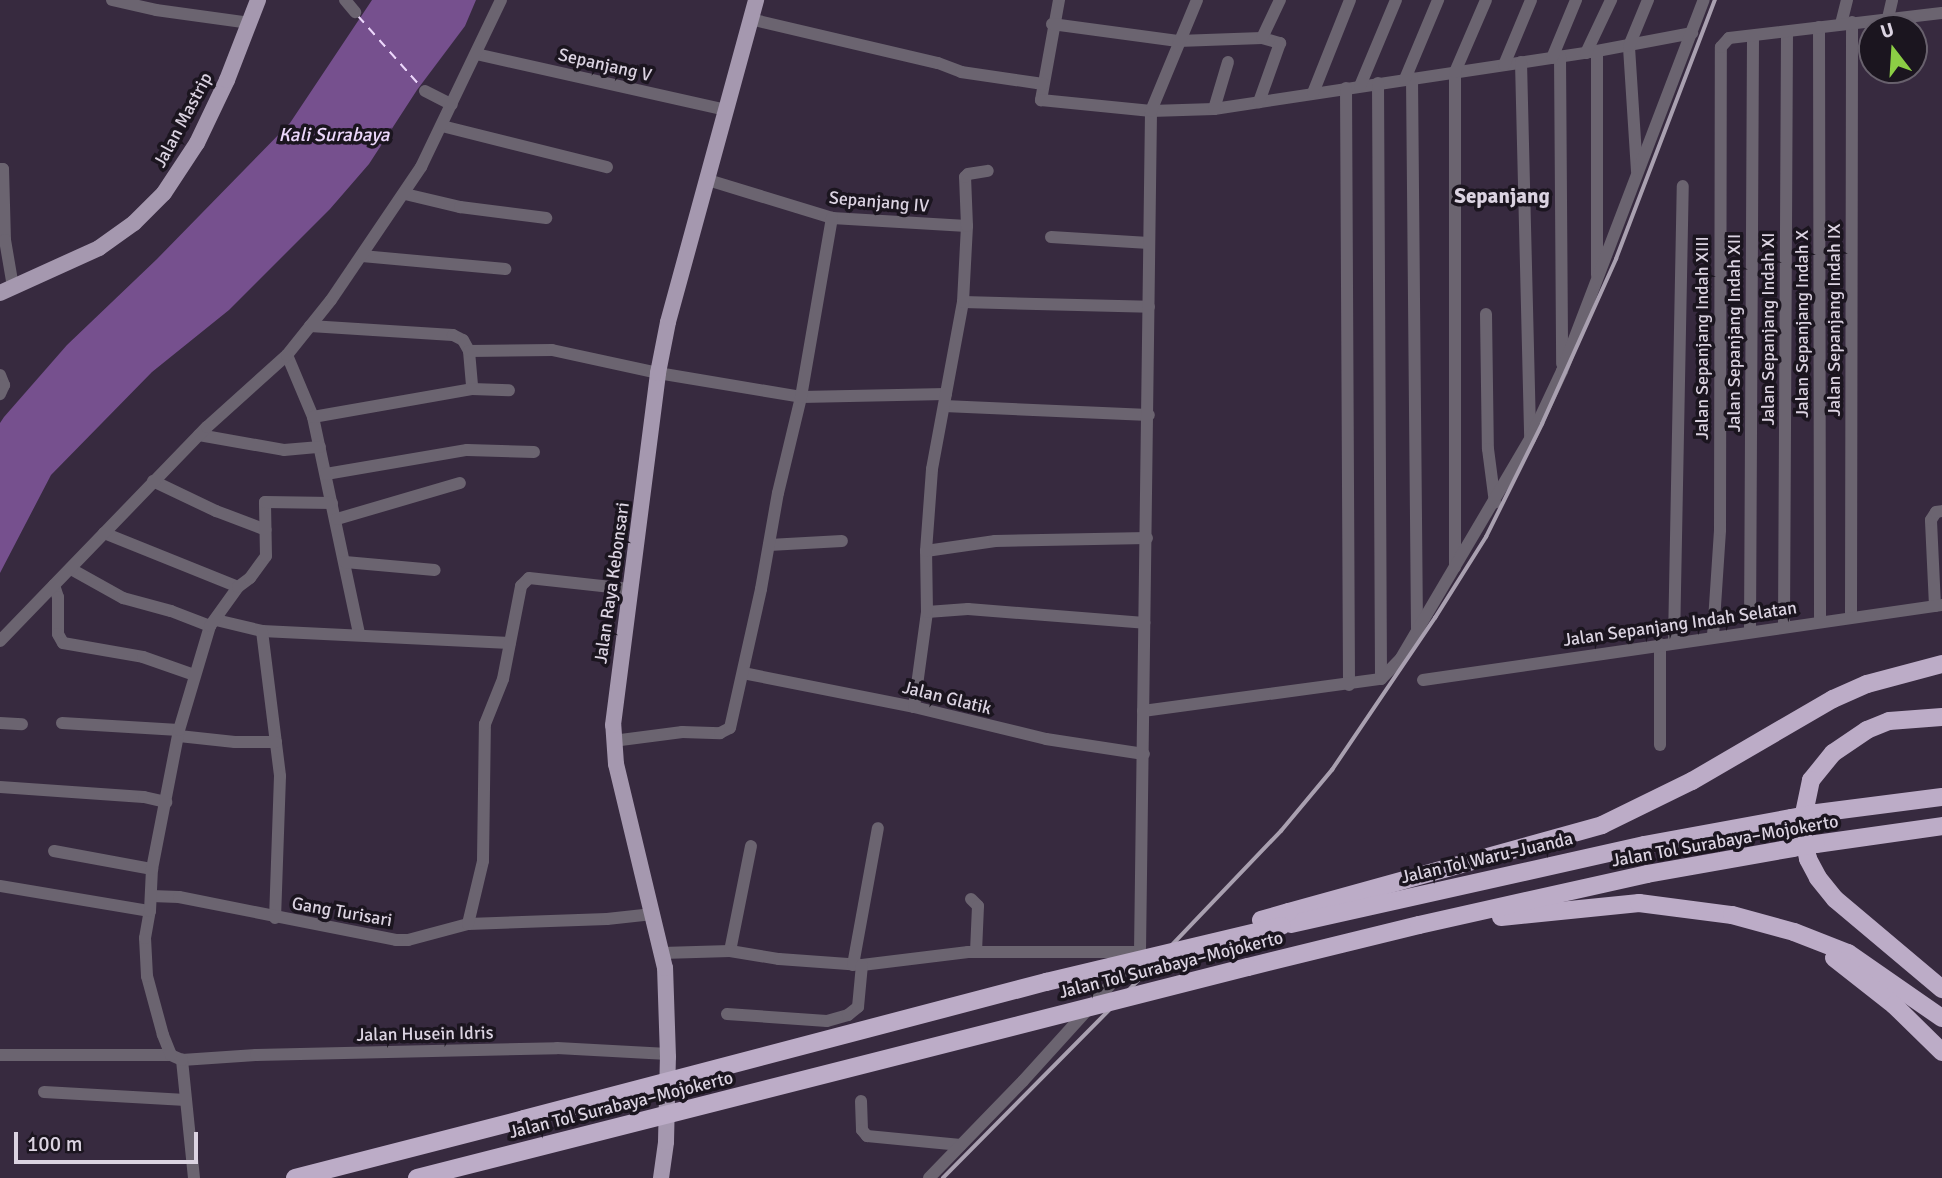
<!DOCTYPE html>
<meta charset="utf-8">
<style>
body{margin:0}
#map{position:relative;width:1942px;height:1178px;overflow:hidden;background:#372a3f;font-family:Signika,sans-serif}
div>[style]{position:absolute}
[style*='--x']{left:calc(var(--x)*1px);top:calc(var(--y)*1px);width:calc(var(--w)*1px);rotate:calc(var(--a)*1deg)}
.water>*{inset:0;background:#76508e}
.ferry>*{height:2px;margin-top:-1px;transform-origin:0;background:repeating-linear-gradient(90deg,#edd8fc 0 9px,transparent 0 16px)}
.minor>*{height:12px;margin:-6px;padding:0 6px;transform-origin:6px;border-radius:6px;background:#6b6470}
.major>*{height:16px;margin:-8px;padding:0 8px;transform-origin:8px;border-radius:8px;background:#a598af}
.highway>*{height:18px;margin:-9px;padding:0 9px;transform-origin:9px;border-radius:9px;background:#bcacc7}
.rail>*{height:3.5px;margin:-1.75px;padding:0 1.75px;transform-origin:1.75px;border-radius:1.75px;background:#a9a0b0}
.highway-bridge>*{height:18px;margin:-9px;padding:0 9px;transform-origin:9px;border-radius:9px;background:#bcacc7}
span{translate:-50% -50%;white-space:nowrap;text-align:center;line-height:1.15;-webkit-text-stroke:7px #1b151f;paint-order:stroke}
.street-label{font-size:18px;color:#dbd3e1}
.water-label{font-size:19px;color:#edd8fc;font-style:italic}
.quarter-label{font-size:21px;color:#dbd3e1;font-weight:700}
.north{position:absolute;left:1858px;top:14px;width:70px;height:70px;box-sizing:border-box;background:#1b151f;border:2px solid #68616d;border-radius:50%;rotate:343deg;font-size:19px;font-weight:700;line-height:28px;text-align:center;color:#dbd3e1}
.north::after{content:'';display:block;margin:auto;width:24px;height:32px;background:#8cce45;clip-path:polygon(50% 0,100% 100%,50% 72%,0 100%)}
.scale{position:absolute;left:14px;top:1132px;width:184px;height:32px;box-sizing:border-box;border:4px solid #dbd3e1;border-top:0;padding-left:9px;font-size:21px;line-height:24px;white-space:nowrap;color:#dbd3e1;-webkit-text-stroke:5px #1b151f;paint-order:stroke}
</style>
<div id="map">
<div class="water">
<div style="clip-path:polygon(372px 0,476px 0,465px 26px,417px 90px,369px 164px,330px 209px,229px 310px,152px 372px,51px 475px,0 573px,0 423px,4px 417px,67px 345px,157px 259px,290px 123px)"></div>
</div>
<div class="ferry">
<div style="--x:358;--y:16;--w:96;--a:48.4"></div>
</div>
<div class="minor">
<div style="--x:112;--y:0;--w:45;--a:12.8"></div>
<div style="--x:156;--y:10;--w:95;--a:7.9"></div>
<div style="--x:345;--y:0;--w:16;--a:50"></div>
<div style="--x:1059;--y:0;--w:102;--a:100.2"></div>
<div style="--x:1041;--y:100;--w:111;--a:5.7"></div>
<div style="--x:1151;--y:111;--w:63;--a:-1.8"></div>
<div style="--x:1214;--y:109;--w:387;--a:-8.6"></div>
<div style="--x:1597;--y:51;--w:97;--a:-10.7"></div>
<div style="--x:1888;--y:18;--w:18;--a:-77"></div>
<div style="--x:750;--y:19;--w:193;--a:13.2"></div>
<div style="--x:938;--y:63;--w:25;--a:21"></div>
<div style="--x:961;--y:72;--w:83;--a:8.3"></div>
<div style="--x:1052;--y:24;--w:127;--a:7.7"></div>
<div style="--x:1178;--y:41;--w:84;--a:-2"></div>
<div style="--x:1262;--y:38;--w:19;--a:16"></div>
<div style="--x:1280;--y:43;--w:63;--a:109.6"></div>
<div style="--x:1841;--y:24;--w:25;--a:-76"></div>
<div style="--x:1819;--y:27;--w:594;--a:89.9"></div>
<div style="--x:1262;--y:38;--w:42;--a:-64.7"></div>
<div style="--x:1597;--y:51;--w:224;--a:90"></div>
<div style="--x:1586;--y:53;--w:59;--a:-64.7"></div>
<div style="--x:476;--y:54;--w:257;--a:12.6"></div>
<div style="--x:1560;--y:56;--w:308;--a:89.6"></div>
<div style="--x:1552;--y:58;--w:63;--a:-67.5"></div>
<div style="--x:1521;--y:62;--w:374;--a:88.6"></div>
<div style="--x:1504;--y:65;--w:70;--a:-67.4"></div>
<div style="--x:1412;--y:78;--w:556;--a:89.48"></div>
<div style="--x:1405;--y:79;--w:86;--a:-67.3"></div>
<div style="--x:1378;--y:83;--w:596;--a:89.71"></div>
<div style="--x:1360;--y:86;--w:93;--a:-67.3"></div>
<div style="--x:1346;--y:88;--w:597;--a:89.71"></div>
<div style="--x:425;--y:91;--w:30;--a:27"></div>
<div style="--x:1313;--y:93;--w:100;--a:-68.3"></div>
<div style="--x:1214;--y:109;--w:49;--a:-73.4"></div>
<div style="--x:442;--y:126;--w:170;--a:14"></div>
<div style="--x:0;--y:169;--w:3;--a:0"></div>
<div style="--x:3;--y:169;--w:71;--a:88.4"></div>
<div style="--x:5;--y:240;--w:48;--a:80.3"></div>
<div style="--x:1637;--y:171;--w:125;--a:-93.7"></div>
<div style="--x:1629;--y:46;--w:50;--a:-67.6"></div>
<div style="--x:708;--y:180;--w:130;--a:17"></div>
<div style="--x:832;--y:218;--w:135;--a:3.4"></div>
<div style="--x:405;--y:194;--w:57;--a:13.3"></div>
<div style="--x:460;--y:207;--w:87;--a:7.3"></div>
<div style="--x:1051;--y:237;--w:98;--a:3.5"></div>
<div style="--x:362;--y:256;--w:144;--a:5.2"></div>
<div style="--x:963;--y:302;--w:186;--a:1.5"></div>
<div style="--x:1486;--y:314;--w:135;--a:89.2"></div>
<div style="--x:1488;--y:449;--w:54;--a:82.6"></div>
<div style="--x:310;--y:326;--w:143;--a:3.6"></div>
<div style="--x:453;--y:335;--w:11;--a:27"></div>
<div style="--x:463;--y:340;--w:13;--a:61"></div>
<div style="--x:469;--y:351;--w:38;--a:85"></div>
<div style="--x:469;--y:351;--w:83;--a:-0.7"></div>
<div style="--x:552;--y:350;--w:108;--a:12.2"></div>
<div style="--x:658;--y:373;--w:145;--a:9.5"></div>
<div style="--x:801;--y:397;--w:145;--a:-1.2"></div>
<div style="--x:287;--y:355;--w:67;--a:67.2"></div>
<div style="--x:313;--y:417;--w:222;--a:78"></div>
<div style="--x:0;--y:375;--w:11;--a:68"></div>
<div style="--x:4;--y:385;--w:10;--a:114"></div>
<div style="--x:944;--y:406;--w:205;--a:2.5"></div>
<div style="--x:313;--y:417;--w:161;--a:-10"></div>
<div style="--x:472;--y:389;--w:37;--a:2"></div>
<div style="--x:199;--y:435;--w:86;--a:10"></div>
<div style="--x:284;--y:450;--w:36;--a:-5"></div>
<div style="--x:326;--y:474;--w:143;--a:-9.7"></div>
<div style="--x:467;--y:450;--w:67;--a:1.7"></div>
<div style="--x:153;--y:481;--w:70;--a:25.5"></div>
<div style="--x:216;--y:511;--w:53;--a:20.8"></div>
<div style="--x:337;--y:519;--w:128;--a:-16.3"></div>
<div style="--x:104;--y:533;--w:144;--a:21.9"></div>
<div style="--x:769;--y:545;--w:73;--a:-3.1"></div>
<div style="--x:926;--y:551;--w:70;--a:-8.2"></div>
<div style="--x:995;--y:541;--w:152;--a:-1.1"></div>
<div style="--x:345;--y:562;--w:90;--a:5.1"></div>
<div style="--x:1455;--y:567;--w:495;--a:-90"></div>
<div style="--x:1455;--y:72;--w:78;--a:-66.7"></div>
<div style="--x:71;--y:569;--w:60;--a:29.1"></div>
<div style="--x:123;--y:598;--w:50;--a:15.2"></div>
<div style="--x:171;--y:611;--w:42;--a:21"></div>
<div style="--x:54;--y:585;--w:13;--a:72"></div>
<div style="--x:58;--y:597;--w:37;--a:90"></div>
<div style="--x:58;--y:634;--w:10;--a:61"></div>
<div style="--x:63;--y:643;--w:81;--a:9.9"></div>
<div style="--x:143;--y:657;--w:54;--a:19.4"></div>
<div style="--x:1935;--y:606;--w:86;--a:-92.7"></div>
<div style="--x:1931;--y:520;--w:9;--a:-58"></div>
<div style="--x:1936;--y:512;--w:6;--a:-9"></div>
<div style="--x:927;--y:612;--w:41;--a:-4.2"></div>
<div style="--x:968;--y:609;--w:177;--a:4.5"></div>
<div style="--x:1851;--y:617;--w:595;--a:-89.9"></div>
<div style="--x:216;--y:620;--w:47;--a:13.4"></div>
<div style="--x:262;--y:631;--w:248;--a:2.8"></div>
<div style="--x:1784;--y:626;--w:593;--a:-89.71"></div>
<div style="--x:262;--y:631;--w:146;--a:82.9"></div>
<div style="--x:280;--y:776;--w:142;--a:92"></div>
<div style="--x:1750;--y:631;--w:595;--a:-89.71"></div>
<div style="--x:1713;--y:636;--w:106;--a:-86.2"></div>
<div style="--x:1720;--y:530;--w:483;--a:-89.9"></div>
<div style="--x:1721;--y:47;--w:12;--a:-48"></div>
<div style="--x:1729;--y:38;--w:214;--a:-6.7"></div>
<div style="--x:0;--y:641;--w:298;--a:-46"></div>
<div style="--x:207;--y:427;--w:108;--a:-42"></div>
<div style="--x:287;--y:355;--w:70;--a:-51.3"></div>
<div style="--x:331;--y:300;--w:161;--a:-55.9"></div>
<div style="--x:421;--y:167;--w:185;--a:-64.4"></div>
<div style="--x:1674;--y:642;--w:456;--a:-88.9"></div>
<div style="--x:1660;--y:644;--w:101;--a:90"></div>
<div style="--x:743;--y:673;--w:174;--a:11.2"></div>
<div style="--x:914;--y:707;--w:136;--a:13.6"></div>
<div style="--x:1046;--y:739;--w:99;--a:8.7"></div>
<div style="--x:1423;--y:680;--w:524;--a:-8.22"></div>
<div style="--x:914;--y:707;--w:96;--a:-82.2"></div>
<div style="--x:927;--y:612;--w:61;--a:-90.9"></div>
<div style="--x:926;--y:551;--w:82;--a:-85.8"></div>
<div style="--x:932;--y:469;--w:170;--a:-79.5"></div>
<div style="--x:963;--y:302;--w:76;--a:-87"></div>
<div style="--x:967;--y:226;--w:49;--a:-92.3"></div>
<div style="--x:965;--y:177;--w:4;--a:-45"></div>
<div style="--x:968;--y:174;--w:20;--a:-9"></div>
<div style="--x:1143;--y:711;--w:240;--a:-7.7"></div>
<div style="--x:1381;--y:679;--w:29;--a:-46"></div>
<div style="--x:1401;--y:658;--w:254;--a:-59.5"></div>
<div style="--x:1530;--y:439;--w:75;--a:-64.8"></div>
<div style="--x:1562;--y:371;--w:397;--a:-69.1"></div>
<div style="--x:0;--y:723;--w:22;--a:3"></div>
<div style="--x:62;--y:723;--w:117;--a:3.4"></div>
<div style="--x:179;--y:736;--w:56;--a:6.1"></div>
<div style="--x:235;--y:742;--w:41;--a:0"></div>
<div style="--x:613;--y:741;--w:70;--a:-7.4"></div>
<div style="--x:682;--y:732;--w:38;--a:2"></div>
<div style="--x:720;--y:733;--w:11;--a:-27"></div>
<div style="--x:730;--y:728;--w:142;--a:-77.4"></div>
<div style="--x:761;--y:589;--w:97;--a:-80"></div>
<div style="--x:778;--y:493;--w:99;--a:-76.5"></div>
<div style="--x:801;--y:397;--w:182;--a:-80.2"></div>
<div style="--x:0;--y:787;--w:144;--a:4"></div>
<div style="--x:144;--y:797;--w:23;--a:13"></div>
<div style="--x:54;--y:851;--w:100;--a:10.4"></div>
<div style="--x:0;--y:886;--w:152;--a:9.5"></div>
<div style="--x:151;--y:896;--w:28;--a:2"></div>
<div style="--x:179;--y:897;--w:221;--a:11.2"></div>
<div style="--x:396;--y:940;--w:12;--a:0"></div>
<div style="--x:408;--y:940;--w:62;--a:-14.9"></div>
<div style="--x:468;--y:924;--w:139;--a:-2.1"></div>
<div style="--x:607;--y:919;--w:46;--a:-6.2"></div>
<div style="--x:971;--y:899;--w:10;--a:45"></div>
<div style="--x:978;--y:906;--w:46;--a:92.5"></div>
<div style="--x:468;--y:924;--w:65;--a:-76.6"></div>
<div style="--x:483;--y:861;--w:137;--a:-89.2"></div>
<div style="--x:485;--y:724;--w:48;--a:-68.2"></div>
<div style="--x:503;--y:679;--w:95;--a:-79"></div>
<div style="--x:521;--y:586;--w:11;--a:-45"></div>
<div style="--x:529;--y:578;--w:101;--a:6.3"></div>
<div style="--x:730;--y:951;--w:107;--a:-78.7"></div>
<div style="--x:662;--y:953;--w:68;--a:-1.7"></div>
<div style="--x:730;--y:951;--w:50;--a:9.3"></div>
<div style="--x:779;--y:959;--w:83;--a:4.1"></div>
<div style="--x:862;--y:965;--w:107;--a:-7"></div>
<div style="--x:968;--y:952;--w:172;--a:0"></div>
<div style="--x:853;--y:965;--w:139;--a:-79.7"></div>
<div style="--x:727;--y:1014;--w:100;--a:4"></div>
<div style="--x:827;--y:1021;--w:22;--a:-16"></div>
<div style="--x:848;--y:1015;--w:13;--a:-39"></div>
<div style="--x:858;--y:1007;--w:42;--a:-84.6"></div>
<div style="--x:0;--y:1055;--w:171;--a:0"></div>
<div style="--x:182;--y:1060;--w:74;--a:-3.9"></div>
<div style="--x:256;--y:1055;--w:301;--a:-1.3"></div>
<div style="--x:557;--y:1048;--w:111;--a:3.1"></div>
<div style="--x:44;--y:1092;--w:142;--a:3.2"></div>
<div style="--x:861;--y:1101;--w:29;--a:88"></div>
<div style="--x:862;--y:1130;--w:8;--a:50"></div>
<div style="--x:867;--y:1136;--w:94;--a:5.5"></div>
<div style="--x:194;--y:1178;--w:119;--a:-95.8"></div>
<div style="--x:182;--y:1060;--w:12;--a:-156"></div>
<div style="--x:171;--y:1055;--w:22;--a:-112"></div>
<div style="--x:163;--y:1035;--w:61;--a:-105.2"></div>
<div style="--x:147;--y:976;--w:38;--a:-93"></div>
<div style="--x:145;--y:938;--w:27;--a:-80"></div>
<div style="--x:150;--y:911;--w:42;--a:-87.3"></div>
<div style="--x:152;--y:869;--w:142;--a:-79"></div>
<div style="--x:179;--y:730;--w:109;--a:-73.4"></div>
<div style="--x:210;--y:626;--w:48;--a:-54.3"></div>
<div style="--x:238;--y:587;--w:15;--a:-37"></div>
<div style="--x:250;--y:578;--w:27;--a:-54"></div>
<div style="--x:266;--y:556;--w:54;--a:-91.1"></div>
<div style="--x:265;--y:502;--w:67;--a:0.9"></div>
<div style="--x:929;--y:1178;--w:135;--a:-45.9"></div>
<div style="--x:1023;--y:1081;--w:174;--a:-47.8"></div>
<div style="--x:1140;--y:952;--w:841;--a:-89.25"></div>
<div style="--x:1151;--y:111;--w:120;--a:-67.5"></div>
</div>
<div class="major">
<div style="--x:0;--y:293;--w:109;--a:-24.4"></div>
<div style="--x:99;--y:248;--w:43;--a:-35.5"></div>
<div style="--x:134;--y:223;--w:42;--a:-45"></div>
<div style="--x:164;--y:193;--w:60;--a:-56.6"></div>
<div style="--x:197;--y:143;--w:70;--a:-64.5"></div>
<div style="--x:227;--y:80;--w:86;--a:-68.8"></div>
<div style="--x:661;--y:1178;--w:36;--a:-82"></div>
<div style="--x:666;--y:1142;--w:85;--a:-88.7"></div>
<div style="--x:668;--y:1057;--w:89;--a:-91.9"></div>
<div style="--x:665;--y:968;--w:210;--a:-103.5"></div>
<div style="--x:616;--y:764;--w:39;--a:-94"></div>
<div style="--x:613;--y:725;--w:355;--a:-82.7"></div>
<div style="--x:658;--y:373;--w:52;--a:-78.9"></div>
<div style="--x:668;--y:322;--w:334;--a:-74.7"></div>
</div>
<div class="highway">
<div style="--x:1942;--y:717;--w:53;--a:175.7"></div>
<div style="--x:1889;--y:721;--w:24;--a:158"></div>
<div style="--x:1867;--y:730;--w:41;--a:145.9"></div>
<div style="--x:1833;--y:753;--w:35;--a:129"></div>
<div style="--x:1811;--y:780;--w:49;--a:101.8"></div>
<div style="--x:1801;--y:828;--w:32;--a:77"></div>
<div style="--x:1808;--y:859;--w:21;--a:62"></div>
<div style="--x:1818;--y:878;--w:27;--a:51"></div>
<div style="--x:1835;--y:899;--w:140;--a:40.1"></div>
<div style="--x:1817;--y:813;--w:126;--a:-7.3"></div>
<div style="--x:1816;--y:844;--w:127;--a:-8.1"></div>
<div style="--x:1289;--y:912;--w:325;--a:-15.5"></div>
<div style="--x:1602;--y:825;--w:100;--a:-26.1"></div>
<div style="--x:1692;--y:781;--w:163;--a:-30.2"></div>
<div style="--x:1833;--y:699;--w:37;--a:-24"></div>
<div style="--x:1867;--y:684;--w:78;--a:-14.9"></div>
<div style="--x:1501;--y:917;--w:139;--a:-5.8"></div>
<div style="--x:1639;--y:903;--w:94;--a:7.4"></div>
<div style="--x:1732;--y:915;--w:64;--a:15.3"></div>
<div style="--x:1794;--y:932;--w:58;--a:21.3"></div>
<div style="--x:1848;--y:953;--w:114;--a:34.7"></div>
<div style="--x:1291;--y:924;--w:362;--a:-12.6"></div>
<div style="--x:1644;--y:845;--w:149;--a:-10.4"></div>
<div style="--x:1834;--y:958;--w:76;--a:38.1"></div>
<div style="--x:1894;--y:1005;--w:67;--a:44.4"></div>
<div style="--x:1248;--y:967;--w:176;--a:-13.8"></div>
<div style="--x:1419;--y:925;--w:234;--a:-12.6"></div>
<div style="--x:1647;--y:874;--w:148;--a:-10.1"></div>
<div style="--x:295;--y:1178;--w:236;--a:-14.4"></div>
</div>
<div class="rail">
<div style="--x:943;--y:1178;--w:264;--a:-45.3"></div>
<div style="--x:1129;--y:990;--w:220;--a:-46.3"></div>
<div style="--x:1281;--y:831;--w:80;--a:-50.1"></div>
<div style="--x:1332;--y:770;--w:184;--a:-55.9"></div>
<div style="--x:1435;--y:618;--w:96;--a:-57.8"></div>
<div style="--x:1486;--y:537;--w:126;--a:-63.6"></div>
<div style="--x:1542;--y:424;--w:181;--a:-65.8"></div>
<div style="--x:1616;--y:259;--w:277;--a:-69.1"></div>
</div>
<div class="highway-bridge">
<div style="--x:1791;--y:818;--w:26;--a:-11"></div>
<div style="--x:1793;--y:848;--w:23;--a:-10"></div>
<div style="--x:1261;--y:920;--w:29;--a:-16"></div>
<div style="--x:524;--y:1119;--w:540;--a:-14.71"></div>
<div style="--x:1046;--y:982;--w:242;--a:-13.4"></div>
<div style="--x:417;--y:1178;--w:857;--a:-14.25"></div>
</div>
<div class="street-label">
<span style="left:605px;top:65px;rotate:13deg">Sepanjang V</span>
<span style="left:183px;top:120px;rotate:-62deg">Jalan Mastrip</span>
<span style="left:879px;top:202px;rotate:5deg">Sepanjang IV</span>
<span style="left:1834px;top:320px;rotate:-90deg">Jalan Sepanjang Indah IX</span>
<span style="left:1802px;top:324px;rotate:-90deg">Jalan Sepanjang Indah X</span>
<span style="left:1768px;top:329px;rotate:-90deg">Jalan Sepanjang Indah XI</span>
<span style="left:1734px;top:333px;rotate:-90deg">Jalan Sepanjang Indah XII</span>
<span style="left:1702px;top:338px;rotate:-90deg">Jalan Sepanjang Indah XIII</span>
<span style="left:612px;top:583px;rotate:-82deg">Jalan Raya Kebonsari</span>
<span style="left:1680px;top:624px;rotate:-8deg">Jalan Sepanjang Indah Selatan</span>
<span style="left:947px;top:698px;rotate:14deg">Jalan Glatik</span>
<span style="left:1725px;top:841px;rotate:-10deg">Jalan Tol Surabaya–Mojokerto</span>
<span style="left:1487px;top:858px;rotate:-13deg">Jalan Tol Waru–Juanda</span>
<span style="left:342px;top:912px;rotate:10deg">Gang Turisari</span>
<span style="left:1171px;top:965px;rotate:-14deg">Jalan Tol Surabaya–Mojokerto</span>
<span style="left:425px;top:1034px;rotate:-1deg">Jalan Husein Idris</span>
<span style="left:621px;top:1105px;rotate:-14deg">Jalan Tol Surabaya–Mojokerto</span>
</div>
<div class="water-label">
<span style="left:334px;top:136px">Kali Surabaya</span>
</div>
<div class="quarter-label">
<span style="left:1502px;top:196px">Sepanjang</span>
</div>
<div class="north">U</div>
<div class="scale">100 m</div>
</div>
